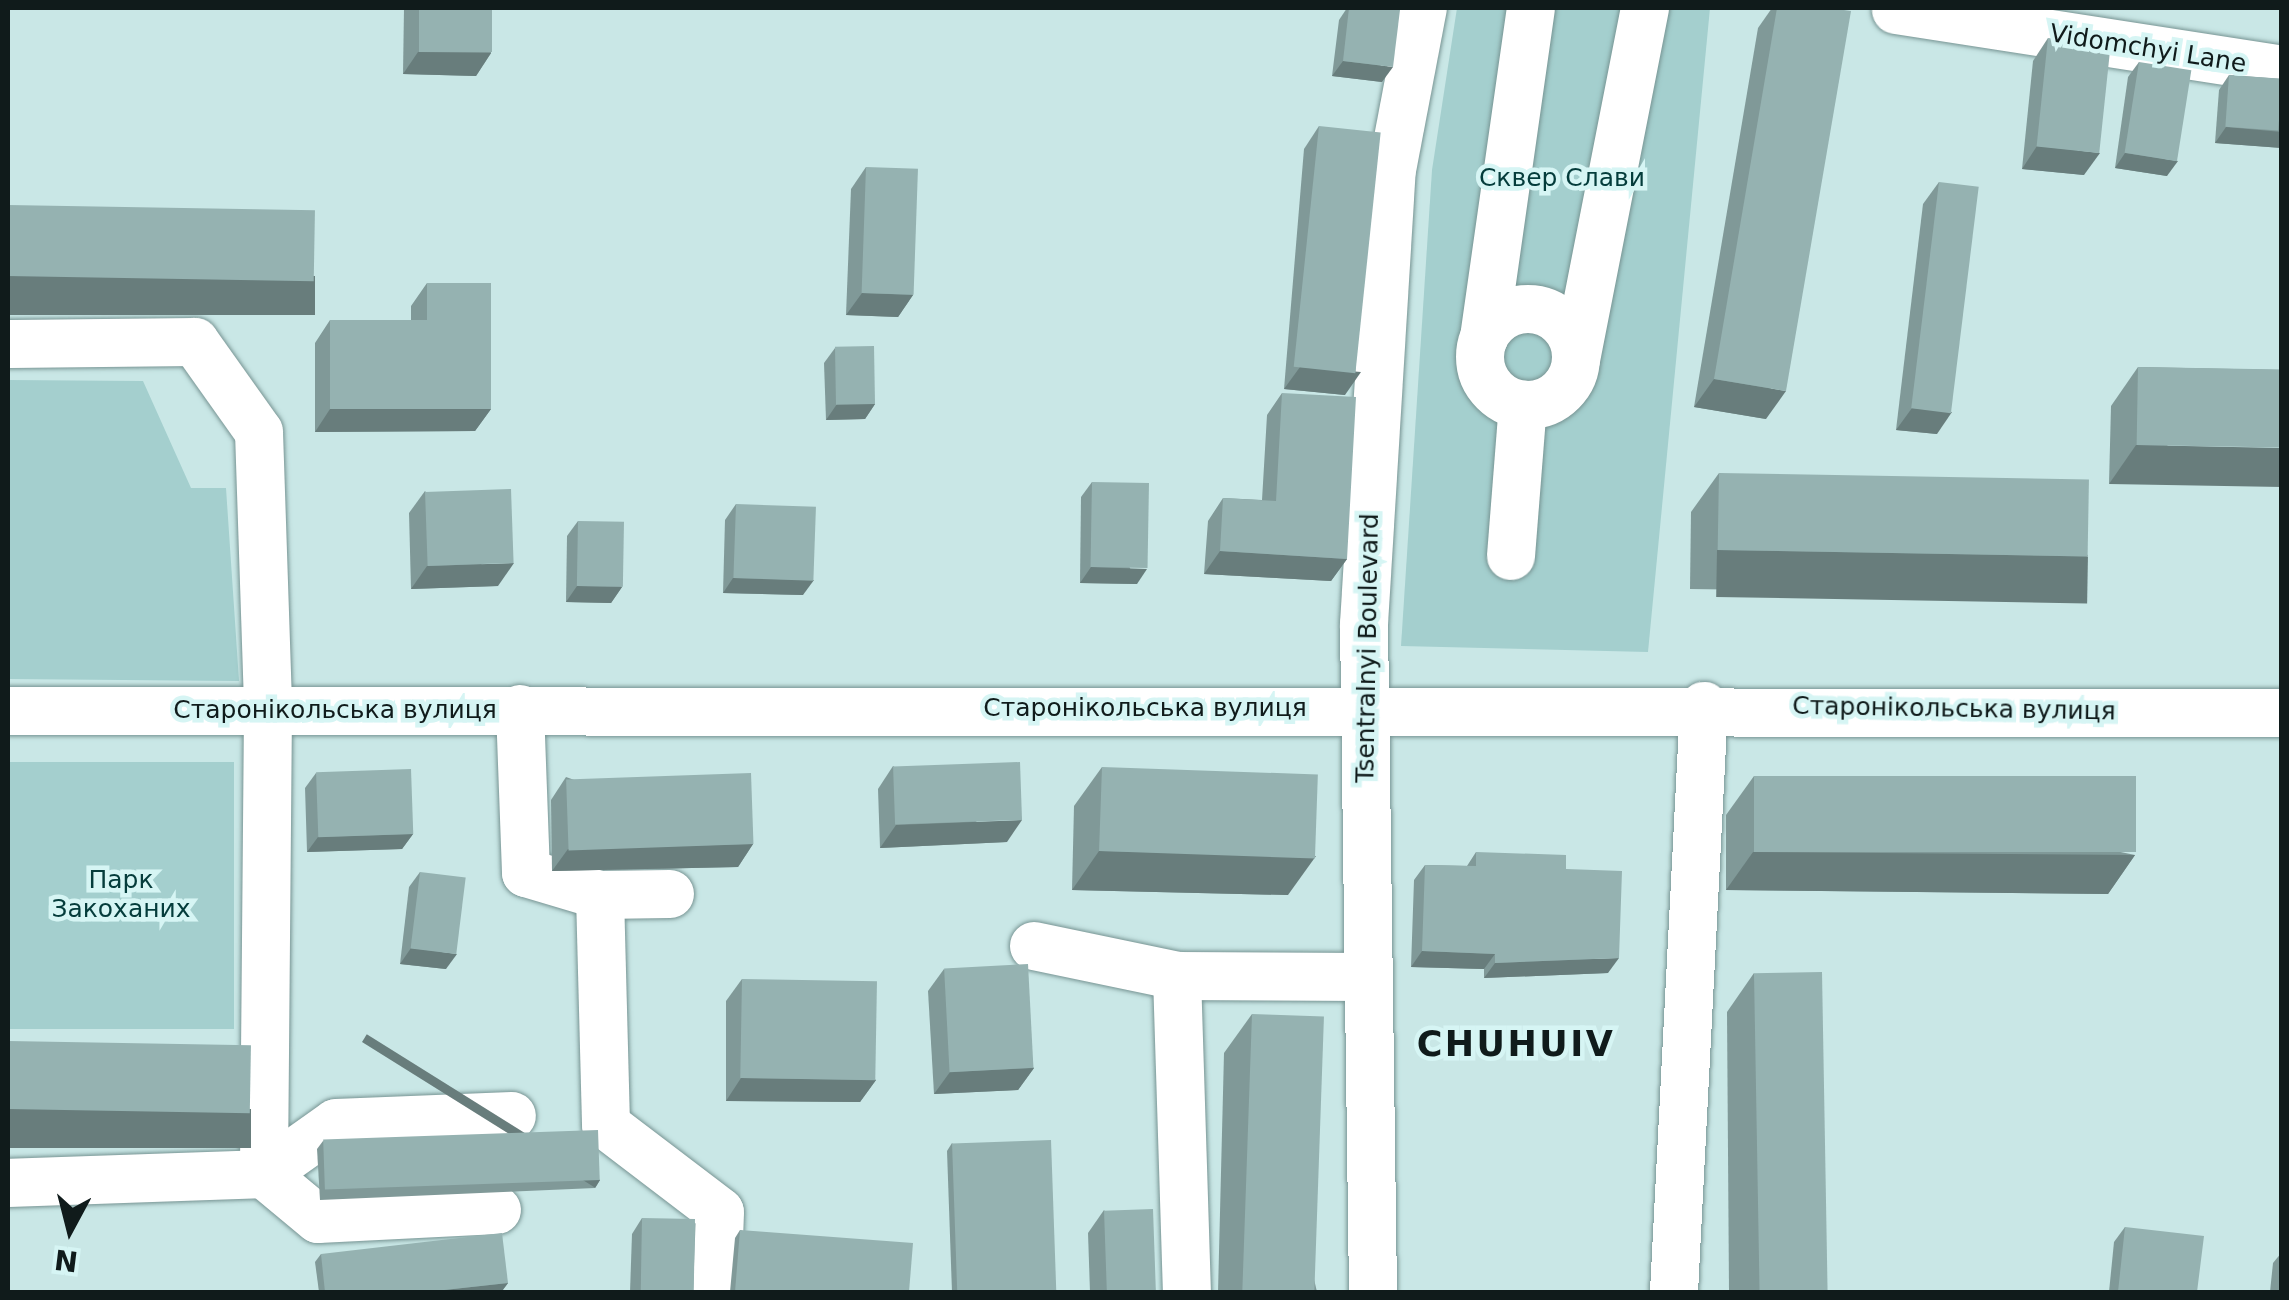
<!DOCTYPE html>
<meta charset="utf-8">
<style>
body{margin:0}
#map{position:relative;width:2289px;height:1300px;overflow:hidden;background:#c9e7e6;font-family:"DejaVu Sans",sans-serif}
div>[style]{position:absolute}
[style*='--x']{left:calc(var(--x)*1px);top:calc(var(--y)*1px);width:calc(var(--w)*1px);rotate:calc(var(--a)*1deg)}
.green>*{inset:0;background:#a4cfce;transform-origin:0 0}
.roads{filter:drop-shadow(0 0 2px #779493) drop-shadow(0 0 2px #779493)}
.minor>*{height:48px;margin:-24px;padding:0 24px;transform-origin:24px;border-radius:24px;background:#fff}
.minor>.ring{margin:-24px;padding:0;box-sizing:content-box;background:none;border:48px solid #fff;border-radius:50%}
.wall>*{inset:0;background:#809998}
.shaded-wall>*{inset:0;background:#687d7c;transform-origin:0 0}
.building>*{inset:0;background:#95b2b1;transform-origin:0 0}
span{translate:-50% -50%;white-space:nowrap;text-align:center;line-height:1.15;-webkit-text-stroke:9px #d6f5f4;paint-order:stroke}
.street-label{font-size:25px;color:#101b1b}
.park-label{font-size:25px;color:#043c3b}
.district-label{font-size:35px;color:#101b1b;font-weight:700;letter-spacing:2.5px}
.frame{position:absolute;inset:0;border:10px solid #101b1b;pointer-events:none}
.north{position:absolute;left:20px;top:1180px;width:100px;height:100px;-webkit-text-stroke:8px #d6f5f4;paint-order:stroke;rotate:187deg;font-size:28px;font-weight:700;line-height:40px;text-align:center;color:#101b1b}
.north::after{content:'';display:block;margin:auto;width:35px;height:45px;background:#101b1b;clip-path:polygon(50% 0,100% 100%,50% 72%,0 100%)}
</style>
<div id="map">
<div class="green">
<div style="clip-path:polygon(1457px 8px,1710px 8px,1648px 652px,1401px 646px,1432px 170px)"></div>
<div style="clip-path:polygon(8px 380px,143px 381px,191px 488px,226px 488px,239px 681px,8px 679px)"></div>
<div style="left:8px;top:762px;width:226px;height:267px"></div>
</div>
<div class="roads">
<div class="minor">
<div style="--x:1896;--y:10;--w:391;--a:8.8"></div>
<div class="ring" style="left:1480px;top:309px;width:48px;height:48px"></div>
<div style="--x:1484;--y:338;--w:333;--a:-81.9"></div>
<div style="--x:8;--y:344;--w:187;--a:-0.6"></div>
<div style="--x:195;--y:342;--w:110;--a:54.6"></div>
<div style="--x:259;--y:432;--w:278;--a:88.1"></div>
<div style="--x:268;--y:710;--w:464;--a:90.5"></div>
<div style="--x:264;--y:1174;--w:256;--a:178"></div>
<div style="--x:1576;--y:360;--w:359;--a:-78.9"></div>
<div style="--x:1511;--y:556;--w:152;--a:-85.5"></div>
<div style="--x:520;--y:709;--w:164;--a:87.9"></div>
<div style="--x:526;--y:873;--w:77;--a:16.6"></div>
<div style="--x:600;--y:895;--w:70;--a:-0.8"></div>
<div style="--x:8;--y:711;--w:2274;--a:0.05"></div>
<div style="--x:600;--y:895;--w:230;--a:88.5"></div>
<div style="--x:606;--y:1125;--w:143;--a:37.3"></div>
<div style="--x:720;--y:1212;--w:80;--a:92.1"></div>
<div style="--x:1034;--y:946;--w:146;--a:11.8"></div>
<div style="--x:1177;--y:976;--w:188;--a:0.3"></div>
<div style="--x:1177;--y:976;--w:316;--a:88.2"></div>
<div style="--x:497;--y:1210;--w:179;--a:177.1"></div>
<div style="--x:318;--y:1219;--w:70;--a:-140.2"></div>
<div style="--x:264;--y:1174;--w:88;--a:-35.3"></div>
<div style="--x:336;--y:1123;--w:176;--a:-2.3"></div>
<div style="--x:1373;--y:1292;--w:668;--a:-90.77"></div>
<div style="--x:1364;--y:624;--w:455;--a:-86.5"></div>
<div style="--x:1392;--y:170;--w:165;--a:-79.2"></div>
<div style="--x:1674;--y:1292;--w:587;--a:-87.07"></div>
</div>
</div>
<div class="wall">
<div style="clip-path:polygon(404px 8px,492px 8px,491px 53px,476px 76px,403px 74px)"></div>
<div style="clip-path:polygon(1347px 8px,1376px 8px,1382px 82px,1332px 76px,1339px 20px)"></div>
<div style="clip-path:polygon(1772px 8px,1830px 8px,1766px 419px,1694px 407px,1758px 28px)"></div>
<div style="clip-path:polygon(2048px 38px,2084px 175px,2022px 169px,2033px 61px)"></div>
<div style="clip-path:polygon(2139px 62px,2167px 176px,2115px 168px,2128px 77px)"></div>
<div style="clip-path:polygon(2229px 75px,2282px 79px,2282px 148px,2215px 143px,2219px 90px)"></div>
<div style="clip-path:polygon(1319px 126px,1345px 395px,1284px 389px,1304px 149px)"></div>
<div style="clip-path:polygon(866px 167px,913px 295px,898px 317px,846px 315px,851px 189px)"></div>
<div style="clip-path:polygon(1939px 182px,1937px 434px,1896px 430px,1923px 204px)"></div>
<div style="clip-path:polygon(427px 283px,491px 409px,475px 431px,315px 432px,315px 343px,330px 320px,411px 320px,411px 306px)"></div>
<div style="clip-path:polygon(835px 348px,875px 404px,865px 419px,826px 420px,824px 363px)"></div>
<div style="clip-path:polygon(2138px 367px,2282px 370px,2109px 484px,2111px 406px)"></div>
<div style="clip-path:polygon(1282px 393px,1347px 559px,1331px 581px,1204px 574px,1208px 521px,1223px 498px,1262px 500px,1267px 415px)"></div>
<div style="clip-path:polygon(1719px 473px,2088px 555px,2061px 594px,1690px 589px,1691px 512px)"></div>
<div style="clip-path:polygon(1092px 482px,1137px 584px,1080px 583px,1081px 497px)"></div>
<div style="clip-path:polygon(425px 491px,498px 586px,411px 589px,409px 513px)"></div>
<div style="clip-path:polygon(736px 504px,803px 595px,723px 593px,725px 520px)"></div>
<div style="clip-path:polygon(578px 521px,622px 587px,611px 603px,566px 602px,567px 536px)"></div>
<div style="clip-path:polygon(893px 766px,1007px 842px,880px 848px,878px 789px)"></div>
<div style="clip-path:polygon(1102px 767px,1288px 895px,1072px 890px,1074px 806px)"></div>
<div style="clip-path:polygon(316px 773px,413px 834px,402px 849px,307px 852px,305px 788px)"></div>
<div style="clip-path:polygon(1754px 776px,2135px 855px,2108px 894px,1726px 890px,1726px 815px)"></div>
<div style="clip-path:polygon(566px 777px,753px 844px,738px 867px,552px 871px,551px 800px)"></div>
<div style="clip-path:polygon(1476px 852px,1608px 973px,1484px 978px,1484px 969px,1411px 967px,1414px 880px,1425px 865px,1467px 866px)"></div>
<div style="clip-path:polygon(420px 872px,446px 969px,400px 964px,409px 887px)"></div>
<div style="clip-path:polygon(944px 969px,1034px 1068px,1018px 1090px,934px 1094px,928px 991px)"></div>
<div style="clip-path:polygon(1754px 973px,1825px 1292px,1729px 1292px,1727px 1012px)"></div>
<div style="clip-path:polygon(742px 979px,876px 1080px,860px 1102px,726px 1101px,726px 1001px)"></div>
<div style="clip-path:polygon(1252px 1014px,1317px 1292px,1218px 1292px,1224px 1053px)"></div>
<div style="clip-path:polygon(323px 1141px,600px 1180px,595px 1188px,320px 1200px,317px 1149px)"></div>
<div style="clip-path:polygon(952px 1143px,1057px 1292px,952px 1292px,947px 1151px)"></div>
<div style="clip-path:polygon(1104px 1210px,1156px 1292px,1090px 1292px,1088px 1233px)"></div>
<div style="clip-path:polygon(642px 1218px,694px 1292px,630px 1292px,632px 1234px)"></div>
<div style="clip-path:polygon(2125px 1227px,2197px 1292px,2109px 1292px,2114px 1242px)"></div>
<div style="clip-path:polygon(740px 1230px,909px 1292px,730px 1292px,735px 1238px)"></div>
<div style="clip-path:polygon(2282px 1252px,2282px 1292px,2270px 1292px,2273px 1263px)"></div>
<div style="clip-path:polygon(321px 1254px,508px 1283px,502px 1291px,489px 1292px,319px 1292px,315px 1262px)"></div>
</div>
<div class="shaded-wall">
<div style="clip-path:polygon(418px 52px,491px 53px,476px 76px,403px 74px)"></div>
<div style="clip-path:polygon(1343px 61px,1393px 67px,1382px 82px,1332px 76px)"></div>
<div style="clip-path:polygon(2226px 127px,2282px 132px,2282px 148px,2215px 143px)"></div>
<div style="clip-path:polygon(2037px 146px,2100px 153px,2084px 175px,2022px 169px)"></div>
<div style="clip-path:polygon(2125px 153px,2178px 161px,2167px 176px,2115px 168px)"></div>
<div style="left:8px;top:276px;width:307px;height:39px"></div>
<div style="clip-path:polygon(862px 293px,913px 295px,898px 317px,846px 315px)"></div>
<div style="clip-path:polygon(1300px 367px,1361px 372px,1345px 395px,1284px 389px)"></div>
<div style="clip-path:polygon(1714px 379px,1786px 391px,1766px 419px,1694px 407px)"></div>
<div style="clip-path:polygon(837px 404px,875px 404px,865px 419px,826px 420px)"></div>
<div style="clip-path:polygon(1912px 408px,1952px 412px,1937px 434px,1896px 430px)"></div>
<div style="clip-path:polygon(330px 409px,491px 409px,475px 431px,315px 432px)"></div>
<div style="clip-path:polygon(2136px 445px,2282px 448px,2282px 487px,2109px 484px)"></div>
<div style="left:1717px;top:550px;width:371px;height:47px;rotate:1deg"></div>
<div style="clip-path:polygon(1220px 551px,1347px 559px,1331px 581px,1204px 574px)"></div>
<div style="clip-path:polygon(514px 563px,498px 586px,411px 589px,427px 566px)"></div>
<div style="clip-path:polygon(1091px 567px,1147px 569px,1137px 584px,1080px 583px)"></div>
<div style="clip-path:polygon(733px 578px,814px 580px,803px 595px,723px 593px)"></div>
<div style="clip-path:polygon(577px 586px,622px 587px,611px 603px,566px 602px)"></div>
<div style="clip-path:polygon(1022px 820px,1007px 842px,880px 848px,896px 825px)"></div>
<div style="clip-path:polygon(413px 834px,402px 849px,307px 852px,318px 837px)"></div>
<div style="clip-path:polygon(753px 844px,738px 867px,552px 871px,568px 849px)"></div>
<div style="clip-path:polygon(1099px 851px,1316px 856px,1288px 895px,1072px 890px)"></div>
<div style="clip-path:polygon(1753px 852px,2135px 855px,2108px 894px,1726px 890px)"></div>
<div style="clip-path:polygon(411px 948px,457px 954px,446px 969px,400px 964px)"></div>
<div style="clip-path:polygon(1422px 951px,1495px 954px,1484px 969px,1411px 967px)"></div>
<div style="clip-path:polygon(1619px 958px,1608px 973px,1484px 978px,1495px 963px)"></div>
<div style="clip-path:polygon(1034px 1068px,1018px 1090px,934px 1094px,950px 1072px)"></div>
<div style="clip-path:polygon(741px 1078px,876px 1080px,860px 1102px,726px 1101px)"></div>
<div style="left:8px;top:1109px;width:243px;height:39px"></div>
<div style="left:600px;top:1180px;width:9px;height:275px;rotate:122deg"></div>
<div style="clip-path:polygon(508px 1283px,502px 1291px,489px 1292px,426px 1292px)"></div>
</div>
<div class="building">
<div style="left:419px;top:8px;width:73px;height:44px"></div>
<div style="clip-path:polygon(1349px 8px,1376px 8px,1400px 10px,1393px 67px,1343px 61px)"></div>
<div style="clip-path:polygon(1777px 8px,1830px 8px,1851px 11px,1786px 391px,1714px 379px)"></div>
<div style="left:2048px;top:38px;width:63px;height:109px;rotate:6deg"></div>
<div style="left:2139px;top:62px;width:53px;height:92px;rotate:9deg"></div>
<div style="left:2229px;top:75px;width:53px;height:52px;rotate:4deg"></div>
<div style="left:1319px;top:126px;width:62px;height:242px;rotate:6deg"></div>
<div style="left:866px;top:167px;width:52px;height:126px;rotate:2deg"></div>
<div style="left:1939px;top:182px;width:40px;height:228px;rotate:7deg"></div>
<div style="left:8px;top:205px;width:307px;height:71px;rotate:1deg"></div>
<div style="clip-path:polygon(427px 283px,491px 283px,491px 409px,330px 409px,330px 320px,427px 320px)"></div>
<div style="left:874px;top:346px;width:58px;height:39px;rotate:89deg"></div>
<div style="left:2138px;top:367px;width:144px;height:78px;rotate:1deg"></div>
<div style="clip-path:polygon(1282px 393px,1356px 397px,1347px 559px,1220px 551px,1223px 498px,1276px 501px)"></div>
<div style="left:1719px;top:473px;width:370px;height:77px;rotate:1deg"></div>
<div style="left:1092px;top:482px;width:57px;height:85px;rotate:1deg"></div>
<div style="left:511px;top:489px;width:74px;height:86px;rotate:88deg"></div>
<div style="left:736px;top:504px;width:80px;height:74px;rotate:2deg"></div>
<div style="left:578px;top:521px;width:46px;height:65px;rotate:1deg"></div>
<div style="left:1020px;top:762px;width:58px;height:127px;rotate:88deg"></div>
<div style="left:1102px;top:767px;width:216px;height:84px;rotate:2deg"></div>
<div style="left:411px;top:769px;width:65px;height:95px;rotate:88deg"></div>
<div style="left:751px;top:773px;width:71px;height:185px;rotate:88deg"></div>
<div style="left:1754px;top:776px;width:382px;height:76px"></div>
<div style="clip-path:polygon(1476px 852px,1566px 855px,1566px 869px,1622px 871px,1619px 958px,1495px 963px,1495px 954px,1422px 951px,1425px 865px,1476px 866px)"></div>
<div style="left:420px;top:872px;width:46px;height:77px;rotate:7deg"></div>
<div style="left:1028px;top:964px;width:104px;height:84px;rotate:87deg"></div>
<div style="left:1822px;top:972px;width:320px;height:68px;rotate:89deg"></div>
<div style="left:742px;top:979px;width:135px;height:99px;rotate:1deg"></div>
<div style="left:1252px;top:1014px;width:72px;height:278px;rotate:2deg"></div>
<div style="left:8px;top:1041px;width:243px;height:68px;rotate:1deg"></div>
<div style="left:598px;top:1130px;width:50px;height:275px;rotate:88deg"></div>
<div style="left:1051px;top:1140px;width:152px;height:99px;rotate:88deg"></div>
<div style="left:1153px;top:1209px;width:83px;height:49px;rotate:88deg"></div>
<div style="left:642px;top:1218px;width:53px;height:74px;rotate:1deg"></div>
<div style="clip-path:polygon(2125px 1227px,2204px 1236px,2197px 1292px,2118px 1292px)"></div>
<div style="clip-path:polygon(740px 1230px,913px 1243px,909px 1292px,735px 1292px)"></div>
<div style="clip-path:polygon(502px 1233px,508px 1283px,426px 1292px,325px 1292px,321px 1254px)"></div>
</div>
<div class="street-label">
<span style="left:2148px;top:49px;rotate:9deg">Vidomchyi Lane</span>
<span style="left:1368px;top:648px;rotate:-89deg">Tsentralnyi Boulevard</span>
<span style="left:1145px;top:708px">Старонікольська вулиця</span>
<span style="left:1954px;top:709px;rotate:1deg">Старонікольська вулиця</span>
<span style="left:335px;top:710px">Старонікольська вулиця</span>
</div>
<div class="park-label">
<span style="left:1562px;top:178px">Сквер Слави</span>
<span style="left:121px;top:895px">Парк<br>Закоханих</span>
</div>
<div class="district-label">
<span style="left:1516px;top:1044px">CHUHUIV</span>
</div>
<div class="frame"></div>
<div class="north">N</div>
</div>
